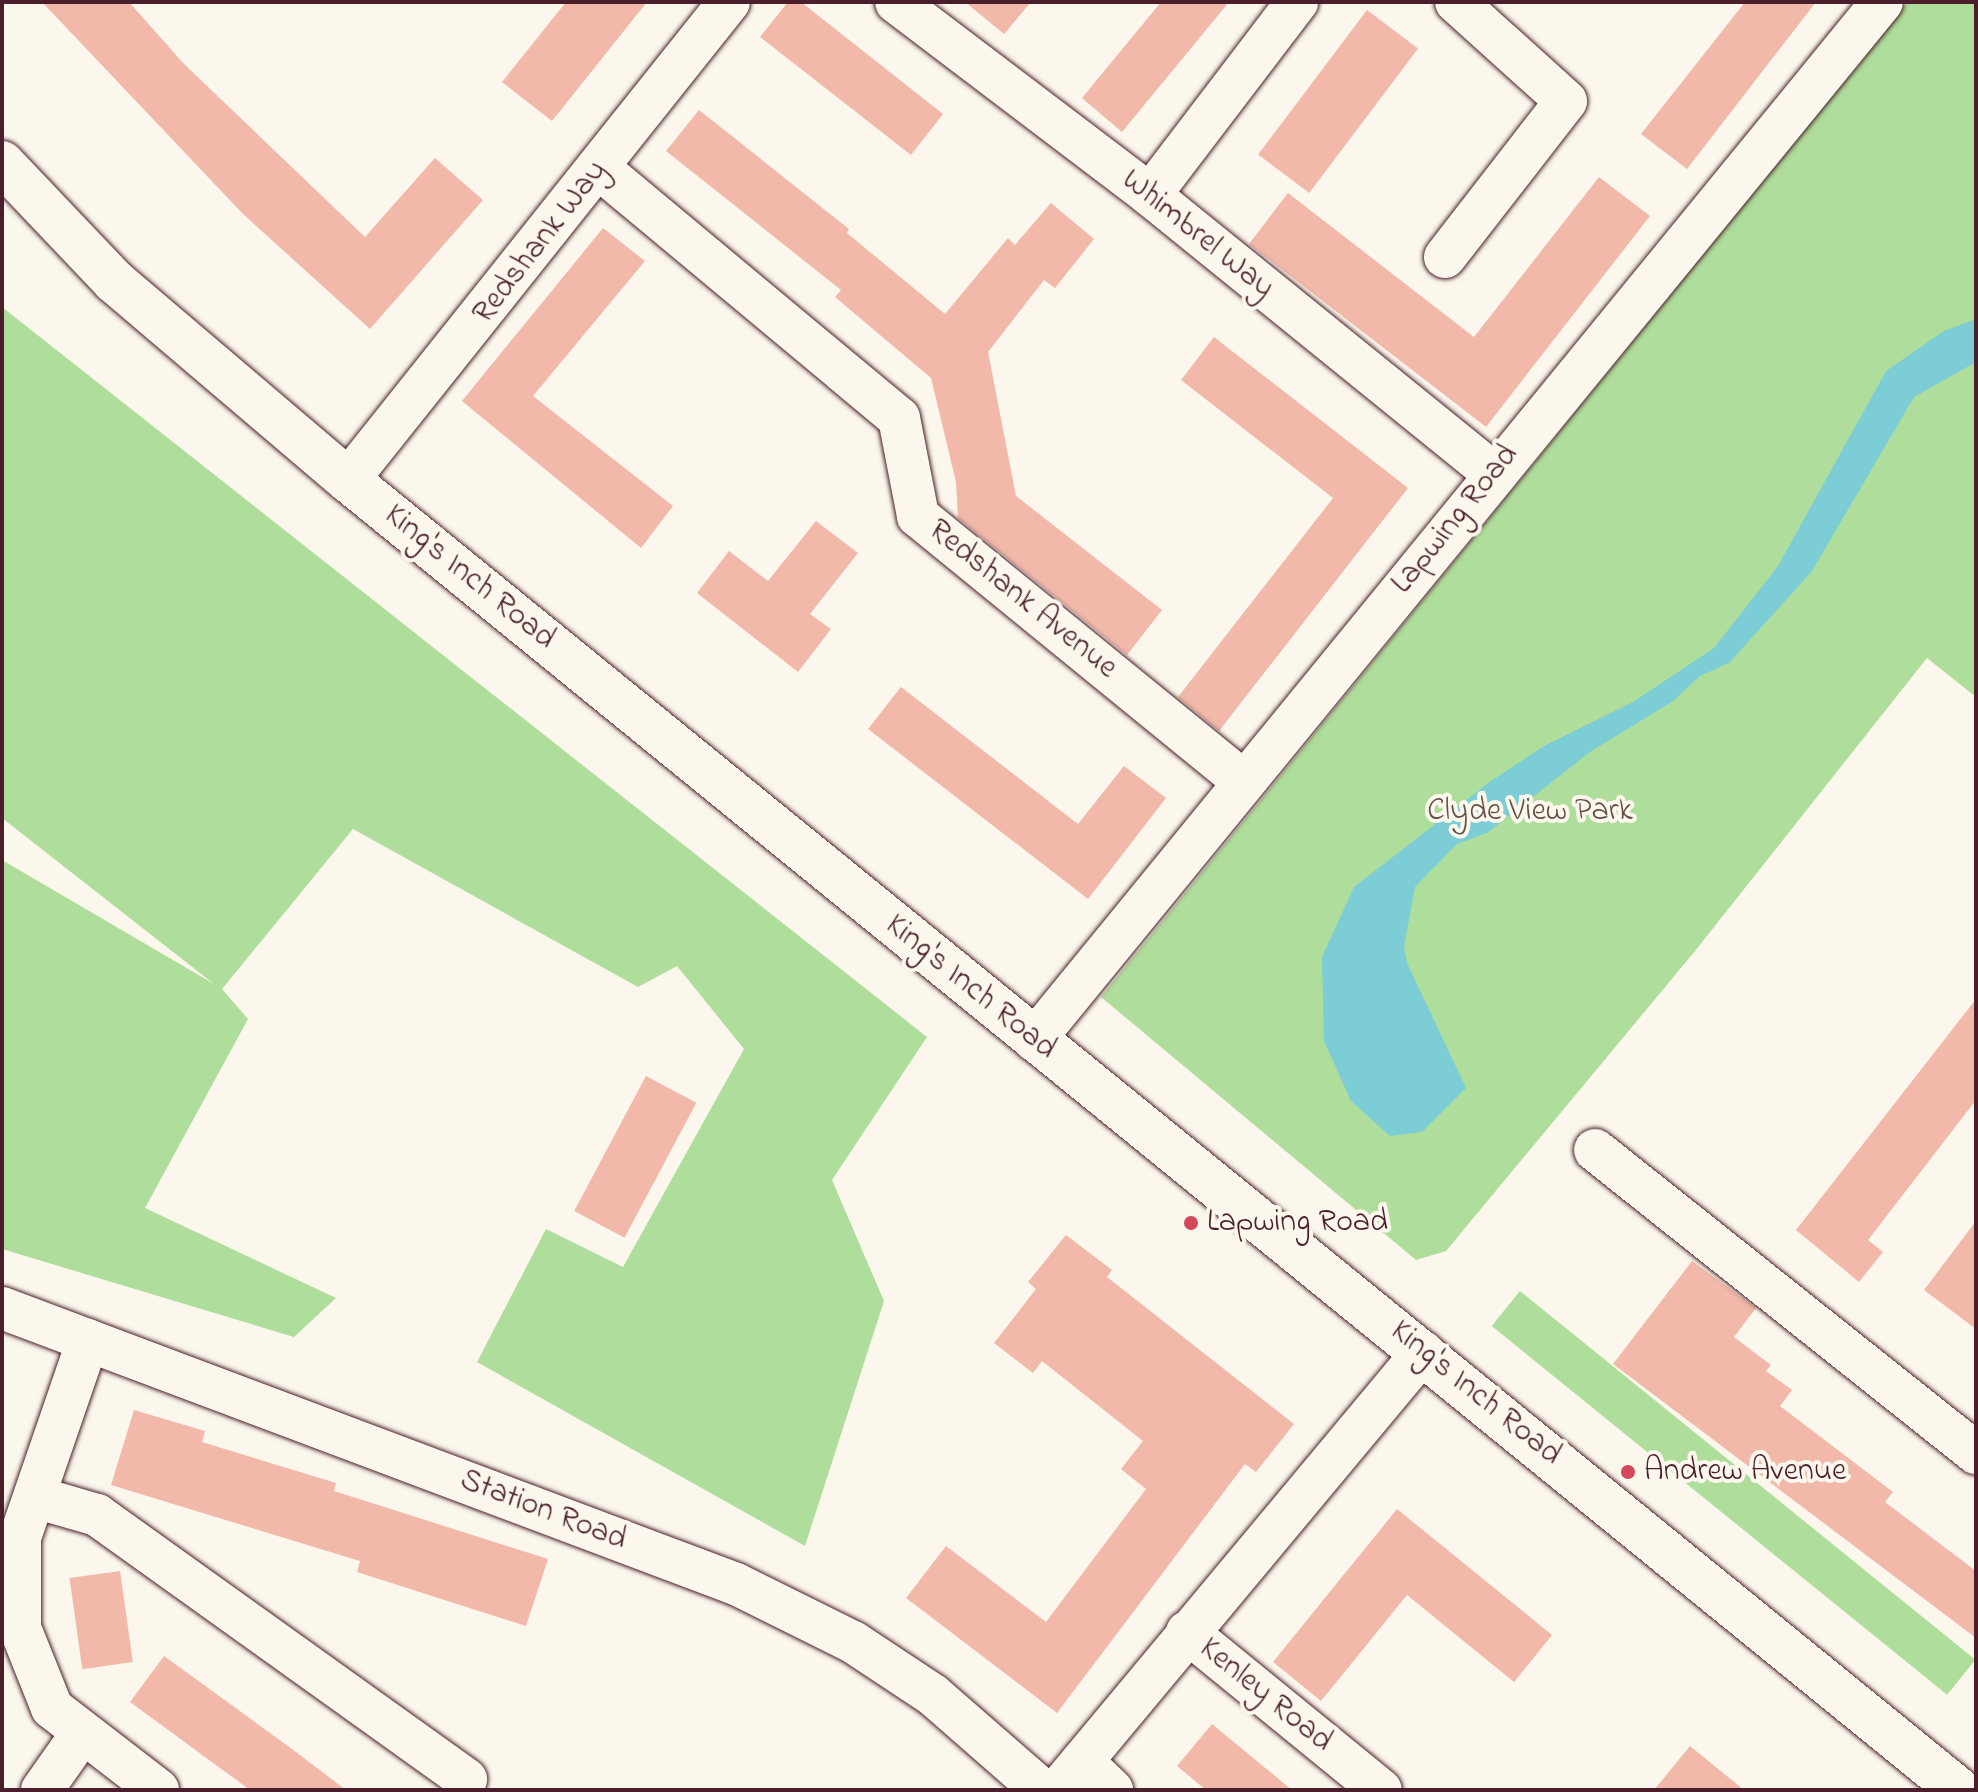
<!DOCTYPE html>
<style>
body{margin:0}
#map{position:relative;width:1978px;height:1792px;overflow:hidden;background:#fbf7ec;font-family:"Indie Flower",sans-serif}
div>[style]{position:absolute}
[style*='--x']{left:calc(var(--x)*1px);top:calc(var(--y)*1px);width:calc(var(--w)*1px);rotate:calc(var(--a)*1deg)}
.green>*{inset:0;background:#afdd9c;transform-origin:0 0}
.water>*{inset:0;background:#7ccdd5}
.building>*{inset:0;background:#f2b9aa;transform-origin:0 0}
.roads{filter:drop-shadow(0 0 2px #4a1f2b) drop-shadow(0 0 2px #4a1f2b)}
.minor>*{height:42px;margin:-21px;padding:0 21px;transform-origin:21px;border-radius:21px;background:#fbf7ec}
.tertiary>*{height:44px;margin:-22px;padding:0 22px;transform-origin:22px;border-radius:22px;background:#fbf7ec}
.dots>*{width:22px;height:22px;translate:-50% -50%;box-sizing:border-box;border:4px solid #fbf7ec;border-radius:50%}
span{translate:-50% -50%;white-space:nowrap;text-align:center;line-height:1.15;-webkit-text-stroke:8px #fbf7ec;paint-order:stroke}
.street-label{font-size:32px;color:#4a1f2b}
.park-label{font-size:32px;color:#634e47}
.poi-label{font-size:32px;color:#4a1f2b}
.left{translate:0 -50%;text-align:left}
.frame{position:absolute;inset:0;border:4px solid #4a1f2b;pointer-events:none}
</style>
<div id="map">
<div class="green">
<div style="clip-path:polygon(1908px 2px,1976px 2px,1976px 697px,1927px 658px,1695px 951px,1446px 1251px,1416px 1260px,1101px 997px)"></div>
<div style="clip-path:polygon(2px 307px,927px 1037px,832px 1180px,884px 1301px,805px 1546px,477px 1362px,546px 1229px,623px 1267px,744px 1049px,677px 966px,638px 987px,353px 829px,222px 989px,248px 1019px,145px 1208px,336px 1298px,294px 1337px,2px 1249px,2px 860px,214px 984px,2px 818px)"></div>
<div style="left:1520px;top:1291px;width:586px;height:45px;rotate:39deg"></div>
</div>
<div class="water">
<div style="clip-path:polygon(1976px 319px,1976px 362px,1914px 397px,1812px 571px,1729px 663px,1700px 676px,1673px 701px,1590px 752px,1487px 833px,1457px 844px,1415px 887px,1404px 947px,1407px 963px,1466px 1088px,1422px 1132px,1390px 1136px,1351px 1101px,1324px 1041px,1322px 957px,1354px 887px,1491px 781px,1544px 746px,1633px 702px,1714px 648px,1778px 566px,1886px 371px,1944px 331px)"></div>
</div>
<div class="building">
<div style="clip-path:polygon(42px 2px,129px 2px,184px 64px,365px 237px,435px 158px,483px 200px,370px 329px,243px 214px)"></div>
<div style="clip-path:polygon(566px 2px,647px 2px,552px 121px,502px 82px)"></div>
<div style="clip-path:polygon(788px 2px,801px 2px,943px 114px,911px 155px,760px 37px)"></div>
<div style="clip-path:polygon(965px 2px,1031px 2px,1004px 34px)"></div>
<div style="clip-path:polygon(1161px 2px,1229px 2px,1122px 132px,1082px 98px)"></div>
<div style="clip-path:polygon(1745px 2px,1816px 2px,1687px 169px,1641px 134px)"></div>
<div style="left:1367px;top:10px;width:64px;height:181px;rotate:37deg"></div>
<div style="clip-path:polygon(699px 110px,849px 229px,847px 233px,945px 314px,1008px 238px,1015px 245px,1051px 203px,1094px 239px,1055px 288px,1044px 280px,988px 352px,1016px 496px,1162px 610px,1127px 655px,958px 518px,956px 482px,931px 378px,835px 297px,841px 290px,666px 151px)"></div>
<div style="clip-path:polygon(1599px 177px,1650px 216px,1486px 427px,1249px 244px,1288px 193px,1474px 337px)"></div>
<div style="clip-path:polygon(603px 228px,645px 261px,533px 396px,673px 506px,641px 548px,462px 401px)"></div>
<div style="clip-path:polygon(1214px 337px,1408px 488px,1219px 731px,1178px 697px,1333px 498px,1181px 380px)"></div>
<div style="clip-path:polygon(816px 521px,858px 553px,810px 614px,831px 629px,798px 672px,697px 593px,729px 551px,768px 581px)"></div>
<div style="clip-path:polygon(901px 687px,1078px 824px,1124px 766px,1166px 798px,1088px 899px,868px 729px)"></div>
<div style="clip-path:polygon(1976px 999px,1976px 1100px,1868px 1240px,1883px 1252px,1859px 1282px,1796px 1230px)"></div>
<div style="left:646px;top:1076px;width:57px;height:153px;rotate:28deg"></div>
<div style="clip-path:polygon(1976px 1221px,1976px 1329px,1924px 1290px)"></div>
<div style="clip-path:polygon(1066px 1235px,1112px 1270px,1107px 1277px,1294px 1424px,1256px 1472px,1245px 1464px,1057px 1713px,906px 1598px,946px 1546px,1046px 1622px,1146px 1489px,1121px 1469px,1143px 1441px,1042px 1361px,1033px 1373px,994px 1343px,1036px 1289px,1028px 1282px)"></div>
<div style="clip-path:polygon(1692px 1261px,1756px 1308px,1734px 1337px,1771px 1365px,1766px 1371px,1792px 1390px,1780px 1406px,1893px 1492px,1885px 1502px,1976px 1571px,1976px 1638px,1613px 1364px)"></div>
<div style="clip-path:polygon(134px 1410px,205px 1431px,202px 1442px,336px 1483px,334px 1491px,548px 1559px,526px 1626px,357px 1572px,360px 1561px,111px 1485px)"></div>
<div style="clip-path:polygon(1397px 1509px,1552px 1635px,1514px 1682px,1407px 1595px,1321px 1701px,1273px 1662px)"></div>
<div style="left:120px;top:1571px;width:92px;height:51px;rotate:82deg"></div>
<div style="clip-path:polygon(164px 1656px,292px 1749px,346px 1790px,250px 1790px,130px 1702px)"></div>
<div style="clip-path:polygon(1212px 1724px,1292px 1790px,1206px 1790px,1177px 1766px)"></div>
<div style="clip-path:polygon(1690px 1746px,1744px 1790px,1654px 1790px)"></div>
</div>
<div class="roads">
<div class="minor">
<div style="--x:896;--y:2;--w:319;--a:37.2"></div>
<div style="--x:1150;--y:195;--w:443;--a:39"></div>
<div style="--x:600;--y:169;--w:389;--a:39.8"></div>
<div style="--x:899;--y:418;--w:100;--a:79"></div>
<div style="--x:918;--y:516;--w:419;--a:39.2"></div>
<div style="--x:1150;--y:195;--w:243;--a:-52.7"></div>
<div style="--x:1445;--y:257;--w:197;--a:-52.2"></div>
<div style="--x:1566;--y:101;--w:148;--a:-138"></div>
<div style="--x:348;--y:480;--w:611;--a:-51.44"></div>
<div style="--x:1034;--y:1040;--w:1340;--a:-50.75"></div>
<div style="--x:1595;--y:1150;--w:487;--a:38.5"></div>
<div style="--x:2;--y:1308;--w:784;--a:20.61"></div>
<div style="--x:736;--y:1584;--w:131;--a:26.4"></div>
<div style="--x:853;--y:1642;--w:96;--a:33.5"></div>
<div style="--x:933;--y:1695;--w:145;--a:41.1"></div>
<div style="--x:88;--y:1340;--w:209;--a:109"></div>
<div style="--x:20;--y:1538;--w:90;--a:90"></div>
<div style="--x:20;--y:1628;--w:86;--a:68.2"></div>
<div style="--x:52;--y:1708;--w:134;--a:37.7"></div>
<div style="--x:35;--y:1497;--w:65;--a:16.2"></div>
<div style="--x:97;--y:1515;--w:454;--a:35.6"></div>
<div style="--x:1187;--y:1632;--w:250;--a:39.2"></div>
<div style="--x:1082;--y:1761;--w:42;--a:44"></div>
<div style="--x:42;--y:1790;--w:70;--a:-54.9"></div>
<div style="--x:1058;--y:1790;--w:570;--a:-50.19"></div>
</div>
<div class="tertiary">
<div style="--x:2;--y:163;--w:163;--a:46.5"></div>
<div style="--x:114;--y:281;--w:307;--a:40.4"></div>
<div style="--x:348;--y:480;--w:2076;--a:39.12"></div>
</div>
</div>
<div class="dots">
<div style="left:1191px;top:1223px;background:#d1495b"></div>
<div style="left:1628px;top:1472px;background:#d1495b"></div>
</div>
<div class="street-label">
<span style="left:1197px;top:235px;rotate:39deg">Whimbrel Way</span>
<span style="left:541px;top:243px;rotate:-52deg">Redshank Way</span>
<span style="left:1456px;top:520px;rotate:-51deg">Lapwing Road</span>
<span style="left:469px;top:578px;rotate:39deg">King's Inch Road</span>
<span style="left:1022px;top:600px;rotate:39deg">Redshank Avenue</span>
<span style="left:970px;top:988px;rotate:39deg">King's Inch Road</span>
<span style="left:1475px;top:1394px;rotate:39deg">King's Inch Road</span>
<span style="left:543px;top:1511px;rotate:21deg">Station Road</span>
<span style="left:1265px;top:1696px;rotate:39deg">Kenley Road</span>
</div>
<div class="park-label">
<span style="left:1530px;top:812px">Clyde View Park</span>
</div>
<div class="poi-label">
<span class="left" style="left:1207px;top:1223px">Lapwing Road</span>
<span class="left" style="left:1644px;top:1472px">Andrew Avenue</span>
</div>
<div class="frame"></div>
</div>
